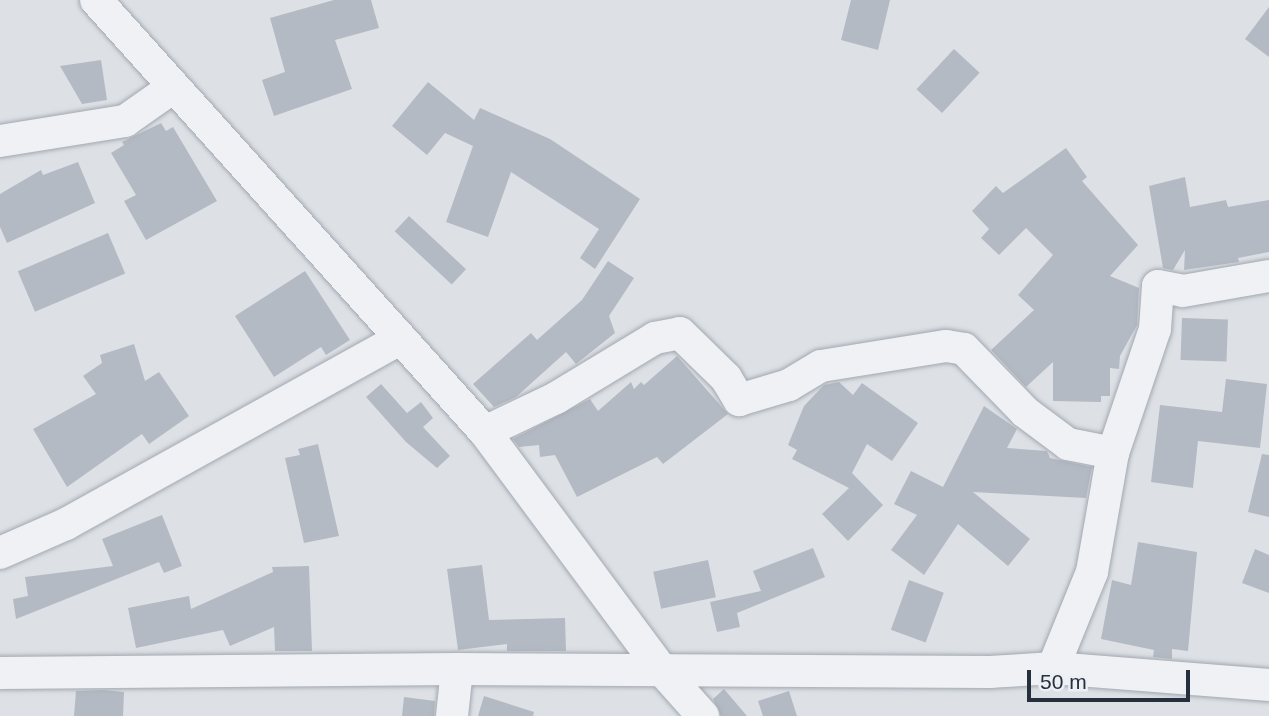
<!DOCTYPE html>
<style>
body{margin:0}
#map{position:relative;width:1269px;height:716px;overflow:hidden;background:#dde1e6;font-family:Arial,sans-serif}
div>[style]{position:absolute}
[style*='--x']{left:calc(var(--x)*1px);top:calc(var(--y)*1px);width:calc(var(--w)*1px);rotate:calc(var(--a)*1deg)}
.building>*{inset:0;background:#b4bac3;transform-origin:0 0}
.roads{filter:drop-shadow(0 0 2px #a2a8b0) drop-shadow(0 0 2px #a2a8b0)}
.minor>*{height:32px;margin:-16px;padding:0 16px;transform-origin:16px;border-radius:16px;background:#eff1f5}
span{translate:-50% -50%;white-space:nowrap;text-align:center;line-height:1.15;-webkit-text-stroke:5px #eceff4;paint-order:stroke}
.scale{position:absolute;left:1027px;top:670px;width:163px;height:32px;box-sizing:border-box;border:4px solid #262f3c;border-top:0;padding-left:9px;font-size:21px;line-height:24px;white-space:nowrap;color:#262f3c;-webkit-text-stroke:5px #eceff4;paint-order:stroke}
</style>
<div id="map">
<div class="building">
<div style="clip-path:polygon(334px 0,371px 0,379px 28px,335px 40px,352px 89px,274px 116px,262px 80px,285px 72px,270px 18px)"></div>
<div style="clip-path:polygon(851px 0,890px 0,878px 50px,841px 40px)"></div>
<div style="clip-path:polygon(1269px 7px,1269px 57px,1245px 39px)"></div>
<div style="left:954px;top:49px;width:35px;height:55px;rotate:43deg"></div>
<div style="clip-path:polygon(101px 60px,107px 100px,82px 104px,60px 66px)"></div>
<div style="clip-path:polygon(428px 82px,474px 120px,480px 108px,550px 139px,640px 199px,595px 269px,580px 258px,599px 229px,511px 172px,488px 237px,446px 222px,473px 146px,445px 133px,427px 155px,392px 126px)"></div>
<div style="clip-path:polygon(161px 123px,166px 131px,173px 127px,217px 201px,146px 240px,124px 201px,136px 195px,111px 153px,124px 145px,122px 142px)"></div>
<div style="clip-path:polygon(1066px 148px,1087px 177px,1082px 181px,1138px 245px,1110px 276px,1139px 288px,1137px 325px,1120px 356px,1119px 369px,1110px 368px,1110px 396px,1101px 396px,1101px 402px,1053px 401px,1053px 362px,1026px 387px,991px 350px,1034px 310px,1018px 295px,1053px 255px,1026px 228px,999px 255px,981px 238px,989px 229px,972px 211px,996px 186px,1003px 193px)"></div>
<div style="clip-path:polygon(78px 162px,95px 203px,7px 243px,0 227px,0 194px,41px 170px,43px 175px)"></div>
<div style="clip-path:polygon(1185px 177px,1190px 207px,1226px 200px,1228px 207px,1269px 200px,1269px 252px,1238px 258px,1239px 262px,1184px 270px,1185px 250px,1173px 270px,1163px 268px,1149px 186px)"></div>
<div style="left:409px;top:216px;width:78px;height:21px;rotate:43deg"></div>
<div style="left:108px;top:233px;width:44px;height:98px;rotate:67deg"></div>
<div style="clip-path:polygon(608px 261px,634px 278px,609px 316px,615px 333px,576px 364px,566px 352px,516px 397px,494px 407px,473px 384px,531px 333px,537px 340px,582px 300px)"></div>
<div style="clip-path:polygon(305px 271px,350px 340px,326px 355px,321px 347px,274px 377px,235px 316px)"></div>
<div style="left:1182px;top:318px;width:46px;height:42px;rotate:2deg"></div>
<div style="clip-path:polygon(134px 344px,145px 381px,159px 372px,189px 416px,149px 444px,142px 434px,67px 487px,33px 429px,96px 394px,83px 376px,102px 363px,100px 355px)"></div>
<div style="clip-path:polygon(677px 356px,728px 414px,663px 464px,657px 457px,577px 497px,555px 455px,540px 457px,539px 445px,519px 447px,513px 439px,590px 399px,598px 411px,631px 382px,634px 389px,641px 382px,644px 385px)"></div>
<div style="clip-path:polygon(1226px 379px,1267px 384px,1260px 448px,1198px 441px,1193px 488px,1151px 482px,1160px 405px,1222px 412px)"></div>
<div style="clip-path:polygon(839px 382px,853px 395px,862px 383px,918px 423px,892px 461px,867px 444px,852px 473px,883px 505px,848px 541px,822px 514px,849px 488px,792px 459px,797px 450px,788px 445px,804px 406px,824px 385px)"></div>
<div style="clip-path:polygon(381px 384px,407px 413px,421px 402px,433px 418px,423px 427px,450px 456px,437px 468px,406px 442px,366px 397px)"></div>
<div style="clip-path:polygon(984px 406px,1017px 429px,1007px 448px,1047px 451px,1050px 458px,1092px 467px,1086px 498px,973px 492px,1030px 539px,1008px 566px,958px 524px,924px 575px,891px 550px,917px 515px,894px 504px,911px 471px,943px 487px)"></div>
<div style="clip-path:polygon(318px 444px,339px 536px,304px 543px,285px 458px,300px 455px,298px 449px)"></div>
<div style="clip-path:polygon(1262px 454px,1269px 455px,1269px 517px,1248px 512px)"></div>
<div style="clip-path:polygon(162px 515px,182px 566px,164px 573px,159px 562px,16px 619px,13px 599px,28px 596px,25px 577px,113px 566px,102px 539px)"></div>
<div style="clip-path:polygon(1138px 542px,1197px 552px,1188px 651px,1172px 649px,1172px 659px,1153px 657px,1154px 650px,1101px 639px,1112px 580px,1131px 585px)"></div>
<div style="clip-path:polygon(813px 548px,825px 577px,737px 613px,740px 627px,717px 632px,710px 602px,761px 591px,753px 571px)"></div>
<div style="clip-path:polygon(1255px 549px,1269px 555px,1269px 593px,1242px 583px)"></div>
<div style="left:708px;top:560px;width:38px;height:56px;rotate:78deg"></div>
<div style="clip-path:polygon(482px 565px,489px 620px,565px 618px,566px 651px,507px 651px,507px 644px,458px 650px,447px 569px)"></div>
<div style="clip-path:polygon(309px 566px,312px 651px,275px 651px,274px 627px,230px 646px,223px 630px,136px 648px,128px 608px,189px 596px,191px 609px,273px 572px,272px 567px)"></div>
<div style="left:909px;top:580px;width:37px;height:53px;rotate:20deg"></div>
<div style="clip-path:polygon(724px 689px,747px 716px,721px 716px,713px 699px)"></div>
<div style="clip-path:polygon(104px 690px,124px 692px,123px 716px,74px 716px,76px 691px)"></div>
<div style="clip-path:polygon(789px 691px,797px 716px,763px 716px,758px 701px)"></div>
<div style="clip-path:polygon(484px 696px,534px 712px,533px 716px,478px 716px)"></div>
<div style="clip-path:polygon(404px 697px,435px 701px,434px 716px,402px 716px)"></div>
</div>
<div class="roads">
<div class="minor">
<div style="--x:96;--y:0;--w:581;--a:48"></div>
<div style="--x:485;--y:432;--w:297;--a:53.4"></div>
<div style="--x:662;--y:670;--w:62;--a:48.3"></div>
<div style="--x:0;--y:141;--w:127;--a:-9.1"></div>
<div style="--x:125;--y:121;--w:57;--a:-35.1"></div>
<div style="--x:485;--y:432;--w:79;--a:-25.6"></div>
<div style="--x:556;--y:398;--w:116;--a:-31.2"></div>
<div style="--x:655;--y:338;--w:25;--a:-11"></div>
<div style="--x:680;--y:333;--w:64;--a:44.4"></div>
<div style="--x:726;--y:378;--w:26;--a:59"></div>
<div style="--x:739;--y:400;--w:52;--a:-16.7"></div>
<div style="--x:789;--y:385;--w:37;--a:-31"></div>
<div style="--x:821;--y:366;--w:127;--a:-9.1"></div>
<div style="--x:946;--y:346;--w:18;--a:9"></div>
<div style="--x:964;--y:349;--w:88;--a:45.9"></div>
<div style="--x:1025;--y:412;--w:54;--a:36.7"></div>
<div style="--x:1068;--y:444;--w:46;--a:11.3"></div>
<div style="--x:0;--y:553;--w:72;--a:-23.7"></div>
<div style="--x:66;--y:524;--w:382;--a:-29"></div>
<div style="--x:1053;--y:668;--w:104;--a:-67.9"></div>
<div style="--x:1092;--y:572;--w:121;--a:-80"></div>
<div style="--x:1113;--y:453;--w:131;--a:-71.3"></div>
<div style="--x:1155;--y:329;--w:43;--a:-86"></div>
<div style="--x:1158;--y:286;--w:25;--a:11"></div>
<div style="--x:1183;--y:291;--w:87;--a:-9.9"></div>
<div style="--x:0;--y:673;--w:457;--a:-0.5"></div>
<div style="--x:457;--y:669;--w:533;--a:0.32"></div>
<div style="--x:990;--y:672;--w:63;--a:-3.6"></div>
<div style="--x:1053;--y:668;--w:217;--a:4.5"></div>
<div style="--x:452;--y:716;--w:47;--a:-83.9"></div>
</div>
</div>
<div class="scale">50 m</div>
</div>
